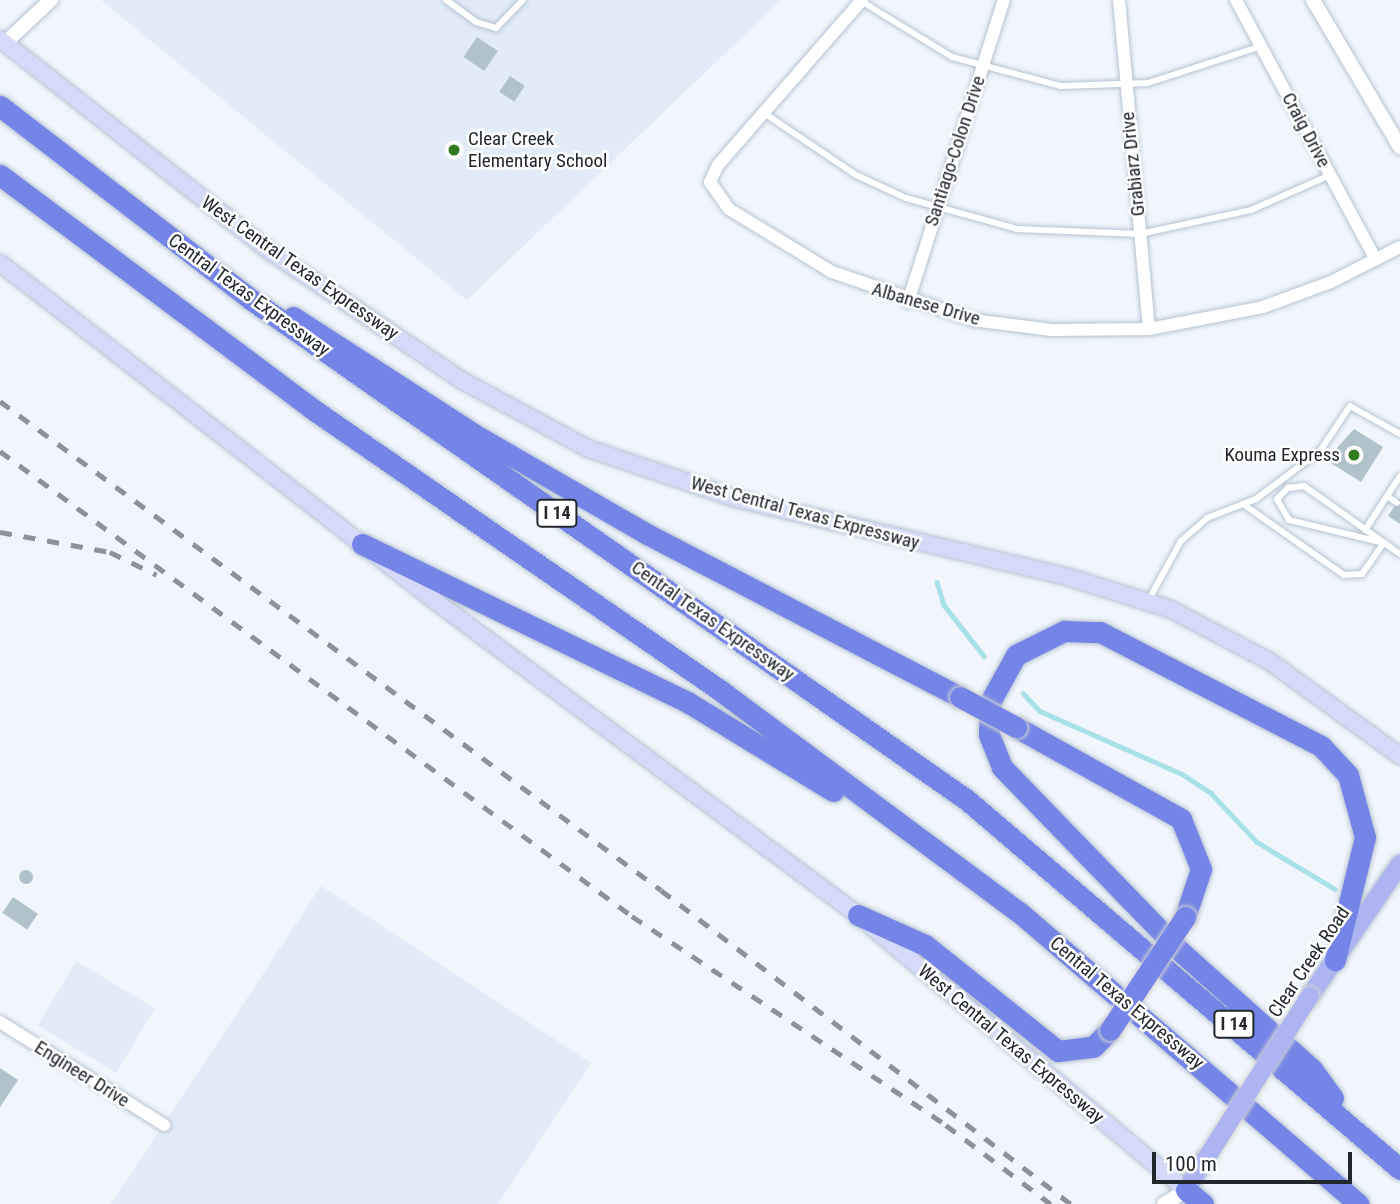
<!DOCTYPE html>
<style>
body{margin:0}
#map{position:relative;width:1400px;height:1204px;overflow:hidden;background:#f0f6fc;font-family:"Roboto Condensed",sans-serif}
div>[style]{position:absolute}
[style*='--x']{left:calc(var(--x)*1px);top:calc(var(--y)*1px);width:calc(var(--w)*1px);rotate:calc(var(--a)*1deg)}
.built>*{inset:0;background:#e1ecf8;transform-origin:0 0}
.stream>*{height:4.5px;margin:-2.25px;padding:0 2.25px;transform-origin:2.25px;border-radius:2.25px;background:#a9e1e9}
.building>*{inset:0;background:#b0c3cd;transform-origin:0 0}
.round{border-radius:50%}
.roads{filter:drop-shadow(0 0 2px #b7c3d2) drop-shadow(0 0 2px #b7c3d2)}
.service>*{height:6px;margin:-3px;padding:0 3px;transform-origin:3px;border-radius:3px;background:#fff}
.minor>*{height:12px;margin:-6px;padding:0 6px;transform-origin:6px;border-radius:6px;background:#fff}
.tertiary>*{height:14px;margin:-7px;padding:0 7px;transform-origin:7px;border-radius:7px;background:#fff}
.secondary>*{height:16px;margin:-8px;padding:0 8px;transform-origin:8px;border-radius:8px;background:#d5daf8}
.primary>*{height:18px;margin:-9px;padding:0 9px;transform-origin:9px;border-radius:9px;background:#acb5f1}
.motorway>*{height:21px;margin:-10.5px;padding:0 10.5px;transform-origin:10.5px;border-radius:10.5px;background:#7484e7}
.rail>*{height:4.5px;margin-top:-2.25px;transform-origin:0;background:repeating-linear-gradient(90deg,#8c9298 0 12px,transparent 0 24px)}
.bridges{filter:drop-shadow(0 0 2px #d3d4d5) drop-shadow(0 0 2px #d3d4d5)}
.primary-bridge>*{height:18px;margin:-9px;padding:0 9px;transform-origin:9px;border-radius:9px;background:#acb5f1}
.motorway-bridge>*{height:21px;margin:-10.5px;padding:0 10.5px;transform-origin:10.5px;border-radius:10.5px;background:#7484e7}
.dots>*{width:19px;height:19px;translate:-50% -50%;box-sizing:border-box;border:4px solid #fff;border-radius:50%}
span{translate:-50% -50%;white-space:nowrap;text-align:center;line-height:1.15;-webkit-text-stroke:5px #fff;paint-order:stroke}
.shield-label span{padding:2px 5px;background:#fff;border:2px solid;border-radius:5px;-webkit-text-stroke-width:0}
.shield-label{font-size:18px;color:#22272d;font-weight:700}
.street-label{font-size:19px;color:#22272d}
.poi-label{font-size:19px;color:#22272d}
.left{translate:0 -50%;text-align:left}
.right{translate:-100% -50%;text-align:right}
.scale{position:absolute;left:1152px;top:1152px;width:200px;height:32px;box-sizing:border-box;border:4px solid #22272d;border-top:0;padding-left:9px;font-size:21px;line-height:24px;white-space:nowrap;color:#22272d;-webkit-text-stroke:5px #fff;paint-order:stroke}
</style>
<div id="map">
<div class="built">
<div style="clip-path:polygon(101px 0,781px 0,467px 300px)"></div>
<div style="clip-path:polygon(321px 886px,591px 1063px,498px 1204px,111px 1204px)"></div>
<div style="left:76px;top:961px;width:92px;height:75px;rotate:31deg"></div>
</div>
<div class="stream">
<div style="--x:937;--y:582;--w:24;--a:73"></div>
<div style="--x:944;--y:605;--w:65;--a:51.9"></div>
<div style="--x:1023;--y:693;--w:25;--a:47"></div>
<div style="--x:1040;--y:711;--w:155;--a:23.9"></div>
<div style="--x:1182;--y:774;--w:35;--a:33"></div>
<div style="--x:1211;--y:793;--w:67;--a:46.8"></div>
<div style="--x:1257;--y:842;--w:91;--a:31.1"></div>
</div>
<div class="building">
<div style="left:477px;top:37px;width:25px;height:24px;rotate:34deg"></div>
<div style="left:510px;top:76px;width:18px;height:19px;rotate:34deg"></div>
<div style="clip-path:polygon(1354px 429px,1383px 447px,1361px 482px,1326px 460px)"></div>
<div style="clip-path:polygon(1400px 498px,1400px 524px,1388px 516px)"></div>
<div class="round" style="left:19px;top:870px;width:14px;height:14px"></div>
<div style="left:13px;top:897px;width:30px;height:19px;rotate:34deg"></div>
<div style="clip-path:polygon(0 1068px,18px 1080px,0 1107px)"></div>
</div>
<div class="roads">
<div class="service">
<div style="--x:446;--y:0;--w:37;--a:36"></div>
<div style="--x:476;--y:22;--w:21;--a:17"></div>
<div style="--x:496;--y:28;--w:39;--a:-46"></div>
<div style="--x:861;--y:1;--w:107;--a:31.6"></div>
<div style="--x:952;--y:57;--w:113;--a:14.9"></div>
<div style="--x:1061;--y:86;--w:87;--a:-2"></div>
<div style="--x:1148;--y:83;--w:119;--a:-18.1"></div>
<div style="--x:764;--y:113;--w:111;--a:34"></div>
<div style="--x:856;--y:175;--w:55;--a:24.7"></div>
<div style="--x:906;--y:198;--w:115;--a:15.6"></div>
<div style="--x:1017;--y:229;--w:123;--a:2.3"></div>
<div style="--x:1140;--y:234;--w:114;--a:-12.2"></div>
<div style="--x:1251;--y:210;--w:86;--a:-23.9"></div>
<div style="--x:1387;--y:496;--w:12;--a:35"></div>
<div style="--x:1243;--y:504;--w:123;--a:35.1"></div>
<div style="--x:1344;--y:575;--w:18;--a:-3"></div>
<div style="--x:1362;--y:574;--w:38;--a:-55"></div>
<div style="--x:1384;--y:543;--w:98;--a:-166.4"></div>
<div style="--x:1289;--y:520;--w:24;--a:-120"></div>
<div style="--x:1277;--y:499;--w:16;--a:-45"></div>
<div style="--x:1288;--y:488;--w:16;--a:-7"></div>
<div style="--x:1304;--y:486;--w:118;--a:35.3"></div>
<div style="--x:1365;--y:530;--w:64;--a:-57.1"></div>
<div style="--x:1148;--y:601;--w:68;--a:-61.2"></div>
<div style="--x:1181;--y:541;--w:35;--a:-41"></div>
<div style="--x:1207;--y:518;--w:53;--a:-21.2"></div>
<div style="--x:1256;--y:499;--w:80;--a:-36.9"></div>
<div style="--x:1320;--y:451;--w:54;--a:-56.3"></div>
<div style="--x:1350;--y:406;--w:57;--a:29.2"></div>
</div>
<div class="minor">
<div style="--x:862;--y:0;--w:219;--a:131.1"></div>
<div style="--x:718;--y:165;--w:19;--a:115"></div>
<div style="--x:710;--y:182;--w:33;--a:55"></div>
<div style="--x:729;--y:209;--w:121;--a:31.5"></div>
<div style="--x:832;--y:272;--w:149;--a:18.8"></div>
<div style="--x:973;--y:320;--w:79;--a:7.3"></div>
<div style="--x:1051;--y:330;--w:98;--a:-0.6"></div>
<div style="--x:1149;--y:329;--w:116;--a:-10.9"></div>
<div style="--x:1263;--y:307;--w:72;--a:-20.2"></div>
<div style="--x:1331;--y:282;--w:77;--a:-26.9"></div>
<div style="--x:1119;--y:0;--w:330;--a:84.8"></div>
<div style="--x:1236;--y:0;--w:295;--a:61.7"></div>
<div style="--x:908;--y:302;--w:317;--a:-72.4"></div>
<div style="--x:0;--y:1022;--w:194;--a:32.1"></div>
</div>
<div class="tertiary">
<div style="--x:1313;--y:0;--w:171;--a:59.4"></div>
<div style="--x:5;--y:43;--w:63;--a:-43.1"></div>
<div style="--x:1164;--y:1204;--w:26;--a:-32"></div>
</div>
<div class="secondary">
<div style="--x:0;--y:39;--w:341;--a:38.2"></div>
<div style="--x:268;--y:250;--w:235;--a:33.9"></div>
<div style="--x:463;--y:381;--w:143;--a:28.4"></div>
<div style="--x:589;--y:449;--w:157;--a:18.6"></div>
<div style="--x:738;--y:499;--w:339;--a:13.3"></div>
<div style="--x:1068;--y:577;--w:107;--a:17.4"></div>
<div style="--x:1170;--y:609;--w:112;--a:27.7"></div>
<div style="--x:1269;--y:661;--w:162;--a:35.9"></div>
<div style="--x:0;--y:263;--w:549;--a:37.83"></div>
<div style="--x:434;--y:600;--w:528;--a:36.61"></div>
<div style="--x:858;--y:915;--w:428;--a:40"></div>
</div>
<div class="primary">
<div style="--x:1310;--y:996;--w:160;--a:-55.7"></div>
<div style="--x:1186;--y:1190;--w:36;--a:-58"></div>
</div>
<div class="motorway">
<div style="--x:0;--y:106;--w:314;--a:37.6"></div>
<div style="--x:249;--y:298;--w:876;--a:34.96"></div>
<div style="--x:967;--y:800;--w:569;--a:40.44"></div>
<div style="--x:0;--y:175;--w:389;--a:36.8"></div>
<div style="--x:311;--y:408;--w:498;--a:34.6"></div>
<div style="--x:721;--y:691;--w:371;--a:36.6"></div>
<div style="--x:1019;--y:912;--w:448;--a:40.7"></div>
<div style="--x:293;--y:317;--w:213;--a:32.9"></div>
<div style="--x:472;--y:433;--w:202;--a:30"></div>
<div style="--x:647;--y:534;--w:353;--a:27.5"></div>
<div style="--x:362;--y:544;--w:364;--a:25.9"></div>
<div style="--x:689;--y:703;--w:169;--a:31.4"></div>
<div style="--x:1016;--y:727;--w:189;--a:29.1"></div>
<div style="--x:1181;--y:819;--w:54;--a:68.2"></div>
<div style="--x:1201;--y:869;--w:51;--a:108.4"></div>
<div style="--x:858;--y:915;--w:73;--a:24.1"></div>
<div style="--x:925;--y:945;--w:170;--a:38.6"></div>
<div style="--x:1058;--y:1051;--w:35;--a:-7"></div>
<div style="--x:1093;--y:1047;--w:24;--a:-45"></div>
<div style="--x:1333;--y:1098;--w:36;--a:-126"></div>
<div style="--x:1312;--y:1069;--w:177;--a:-138.2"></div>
<div style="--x:1180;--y:951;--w:256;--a:-134.1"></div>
<div style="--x:1002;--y:767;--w:35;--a:-112"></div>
<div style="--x:989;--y:734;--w:32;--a:-88"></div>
<div style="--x:990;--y:702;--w:54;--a:-61"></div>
<div style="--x:1016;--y:655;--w:54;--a:-26.6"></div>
<div style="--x:1064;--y:631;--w:36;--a:2"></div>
<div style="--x:1100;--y:632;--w:249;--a:27.3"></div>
<div style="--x:1321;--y:746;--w:40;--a:47"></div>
<div style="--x:1348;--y:775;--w:64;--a:74.7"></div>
<div style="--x:1365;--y:837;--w:127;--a:103.7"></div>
<div style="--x:1186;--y:1190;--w:22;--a:39"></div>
</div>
</div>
<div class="rail">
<div style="--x:0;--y:401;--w:822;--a:36.49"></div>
<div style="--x:661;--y:890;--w:516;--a:37.45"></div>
<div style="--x:0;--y:451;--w:785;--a:36.34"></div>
<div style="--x:632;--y:916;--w:377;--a:33.6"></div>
<div style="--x:946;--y:1125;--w:131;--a:37"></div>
<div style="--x:0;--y:532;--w:112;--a:10.3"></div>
<div style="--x:110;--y:552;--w:52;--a:26.1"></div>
</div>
<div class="bridges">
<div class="primary-bridge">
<div style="--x:1205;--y:1160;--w:195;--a:-57.4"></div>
</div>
<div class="motorway-bridge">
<div style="--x:960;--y:697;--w:64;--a:28.2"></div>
<div style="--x:1110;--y:1030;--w:136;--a:-56.4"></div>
</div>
</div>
<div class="dots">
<div style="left:454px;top:150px;background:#337b1f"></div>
<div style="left:1354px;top:455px;background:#337b1f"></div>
</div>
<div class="shield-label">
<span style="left:557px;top:513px">I 14</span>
<span style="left:1234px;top:1024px">I 14</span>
</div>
<div class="street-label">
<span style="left:1306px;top:130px;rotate:62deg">Craig Drive</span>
<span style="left:955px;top:151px;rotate:-72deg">Santiago-Colon Drive</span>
<span style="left:1133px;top:164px;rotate:-96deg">Grabiarz Drive</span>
<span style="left:300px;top:268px;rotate:35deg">West Central Texas Expressway</span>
<span style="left:249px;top:295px;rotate:36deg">Central Texas Expressway</span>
<span style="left:926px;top:304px;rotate:16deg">Albanese Drive</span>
<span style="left:805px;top:513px;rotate:15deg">West Central Texas Expressway</span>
<span style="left:713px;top:621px;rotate:35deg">Central Texas Expressway</span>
<span style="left:1309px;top:962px;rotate:-56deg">Clear Creek Road</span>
<span style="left:1127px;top:1003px;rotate:40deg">Central Texas Expressway</span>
<span style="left:1011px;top:1044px;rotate:40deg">West Central Texas Expressway</span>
<span style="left:82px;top:1074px;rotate:32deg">Engineer Drive</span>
</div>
<div class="poi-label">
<span class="left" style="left:468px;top:150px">Clear Creek<br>Elementary School</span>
<span class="right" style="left:1340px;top:455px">Kouma Express</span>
</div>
<div class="scale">100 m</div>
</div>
